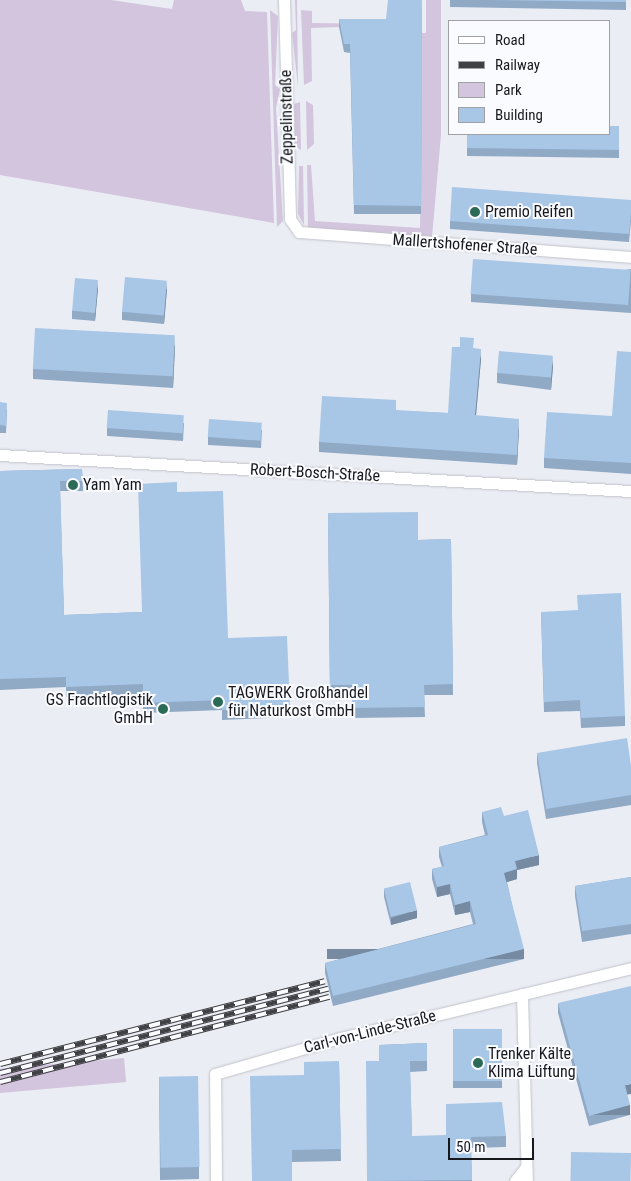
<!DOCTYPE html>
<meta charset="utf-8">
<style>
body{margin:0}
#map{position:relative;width:631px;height:1181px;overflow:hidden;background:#ebedf4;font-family:"Roboto Condensed",sans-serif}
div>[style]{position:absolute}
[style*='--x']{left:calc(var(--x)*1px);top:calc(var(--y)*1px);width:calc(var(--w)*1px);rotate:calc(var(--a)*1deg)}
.green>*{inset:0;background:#d2c5dd;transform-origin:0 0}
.roads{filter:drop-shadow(0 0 1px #c0c2c9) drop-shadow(0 0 1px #c0c2c9)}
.street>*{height:11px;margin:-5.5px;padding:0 5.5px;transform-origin:5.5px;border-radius:5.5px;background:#fff}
.rail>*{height:5.5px;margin-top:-2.75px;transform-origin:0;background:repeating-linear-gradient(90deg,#f9fbff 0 11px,#404145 0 22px);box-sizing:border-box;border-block:1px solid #404145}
.wall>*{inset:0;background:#90aac6;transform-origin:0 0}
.shaded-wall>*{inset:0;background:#768ba1;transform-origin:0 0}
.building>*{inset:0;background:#a8c6e6;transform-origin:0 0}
.dots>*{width:14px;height:14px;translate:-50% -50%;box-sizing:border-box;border:2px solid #f9fbff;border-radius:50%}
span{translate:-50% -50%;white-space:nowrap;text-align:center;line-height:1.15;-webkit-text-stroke:4px #f9fbff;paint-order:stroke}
.street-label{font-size:16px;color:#18191c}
.poi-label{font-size:16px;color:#18191c}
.left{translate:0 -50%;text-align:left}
.right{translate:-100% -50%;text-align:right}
.legend{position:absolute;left:448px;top:20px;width:162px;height:115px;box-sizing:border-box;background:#f9fbff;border:1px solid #9fa1a4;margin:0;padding:6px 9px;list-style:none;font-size:15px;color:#18191c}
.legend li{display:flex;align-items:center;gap:10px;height:25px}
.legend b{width:25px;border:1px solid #9fa1a4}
.scale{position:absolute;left:448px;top:1138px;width:86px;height:22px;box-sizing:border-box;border:2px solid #18191c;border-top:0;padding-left:6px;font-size:15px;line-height:18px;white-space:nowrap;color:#18191c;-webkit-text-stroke:4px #f9fbff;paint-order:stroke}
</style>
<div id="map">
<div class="green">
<div style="clip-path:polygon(0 0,111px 0,172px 9px,174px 0,241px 0,245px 11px,267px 12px,274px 223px,0 175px)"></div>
<div style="clip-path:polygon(295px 0,297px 0,298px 87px,292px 33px,296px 30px)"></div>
<div style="clip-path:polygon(426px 0,441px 0,441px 135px,432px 237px,308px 228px,307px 165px,311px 165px,315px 221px,420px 228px,422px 40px,339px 27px,311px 28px,312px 81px,304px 85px,301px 10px,312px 11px,312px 23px,382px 24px,389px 33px,426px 33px)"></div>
<div style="clip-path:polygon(270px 10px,278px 16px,275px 85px,280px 89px,276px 108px,283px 221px,277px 227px)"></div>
<div style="clip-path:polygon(306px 101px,313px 105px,314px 144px,307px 150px)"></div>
<div style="clip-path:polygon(300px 102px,301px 150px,295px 146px,295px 136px,294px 104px)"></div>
<div style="clip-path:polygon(299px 166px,303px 166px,304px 225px,298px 214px)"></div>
<div style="left:124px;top:1058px;width:24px;height:128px;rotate:85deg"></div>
</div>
<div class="roads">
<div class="street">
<div style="--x:284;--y:0;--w:219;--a:88.4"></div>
<div style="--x:290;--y:219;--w:16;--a:55"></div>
<div style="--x:299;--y:232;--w:333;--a:4.3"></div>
<div style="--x:0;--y:455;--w:632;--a:3.27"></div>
<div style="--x:522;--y:994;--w:187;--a:88.5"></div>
<div style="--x:216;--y:1181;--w:107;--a:-90.5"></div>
<div style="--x:215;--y:1074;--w:130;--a:-16.1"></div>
<div style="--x:340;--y:1038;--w:299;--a:-13.5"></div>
<div style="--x:515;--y:1181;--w:18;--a:-52"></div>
</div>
</div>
<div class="rail">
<div style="--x:0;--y:1064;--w:335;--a:-14.3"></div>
<div style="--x:0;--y:1073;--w:339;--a:-14.4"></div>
<div style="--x:0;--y:1082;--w:340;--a:-14.5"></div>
</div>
<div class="wall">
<div style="clip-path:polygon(422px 0,421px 214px,354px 214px,350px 53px,344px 52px,339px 27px,339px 19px,386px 19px)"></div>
<div style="clip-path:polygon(450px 0,626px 0,626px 10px,450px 7px)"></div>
<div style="clip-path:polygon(619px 126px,619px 158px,467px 156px,467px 134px)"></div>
<div style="clip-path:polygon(631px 200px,631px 222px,629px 242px,450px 229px,450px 221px)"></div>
<div style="clip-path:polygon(631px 269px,631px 313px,471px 302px,471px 294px)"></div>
<div style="clip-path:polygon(98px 288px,95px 321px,72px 319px,72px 311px)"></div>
<div style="clip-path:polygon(167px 289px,164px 324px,122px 320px,122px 312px)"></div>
<div style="clip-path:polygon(175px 346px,173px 388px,33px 379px,33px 369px)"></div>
<div style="clip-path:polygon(474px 348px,481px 359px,476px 416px,519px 429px,517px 465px,319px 452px,319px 442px,396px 411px,448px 413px)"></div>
<div style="clip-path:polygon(631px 352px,631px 474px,544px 468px,544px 458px,612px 416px)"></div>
<div style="clip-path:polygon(553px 366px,551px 390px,497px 383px,497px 373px)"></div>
<div style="clip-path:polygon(0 402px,7px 410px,6px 433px,0 433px)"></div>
<div style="clip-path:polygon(184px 423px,183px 441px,107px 436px,107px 428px)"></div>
<div style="clip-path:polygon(262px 430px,261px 448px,208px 445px,208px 437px)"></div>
<div style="clip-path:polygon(82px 469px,83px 491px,60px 491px,64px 615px,142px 612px,177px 492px,228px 638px,290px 707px,290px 717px,222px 720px,222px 710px,143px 713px,143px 694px,66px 697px,66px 687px,0 690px,0 471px)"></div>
<div style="clip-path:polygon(328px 513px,418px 540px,451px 539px,453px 695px,424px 695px,425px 717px,352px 718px,352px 695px,330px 696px)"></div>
<div style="clip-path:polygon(541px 612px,625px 716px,625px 726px,581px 728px,580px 711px,544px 712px)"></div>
<div style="clip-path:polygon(537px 753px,631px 766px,631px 805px,546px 819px,537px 763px)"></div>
<div style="clip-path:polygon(482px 812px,504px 816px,539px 865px,517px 870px,517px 879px,507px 882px,524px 959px,333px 1006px,325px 973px,325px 963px,473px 924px,470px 912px,455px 915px,450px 894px,437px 897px,432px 879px,432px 869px,442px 867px,439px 857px,439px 847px,485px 835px,482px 822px)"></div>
<div style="clip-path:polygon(631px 877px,631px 934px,582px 942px,575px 896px,575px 886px)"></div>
<div style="clip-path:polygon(384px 889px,417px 918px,391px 925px,384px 897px)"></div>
<div style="clip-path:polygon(558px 1003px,627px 1095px,630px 1115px,589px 1126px,558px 1013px)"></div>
<div style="left:502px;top:1029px;width:59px;height:49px;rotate:90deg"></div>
<div style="clip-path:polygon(427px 1043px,427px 1071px,410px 1072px,412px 1136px,506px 1136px,506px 1147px,471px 1148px,472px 1181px,367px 1181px,379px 1061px,379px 1045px)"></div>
<div style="clip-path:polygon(339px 1061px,341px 1161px,292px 1162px,252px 1181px,304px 1075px)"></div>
<div style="clip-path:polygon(159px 1077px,199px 1167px,199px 1179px,160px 1180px)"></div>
</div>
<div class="shaded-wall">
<div style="clip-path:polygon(98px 280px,98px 288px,95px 321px,95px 313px)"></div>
<div style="clip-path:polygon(167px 281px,167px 289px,164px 324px,164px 316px)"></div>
<div style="clip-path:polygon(175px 336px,175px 346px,173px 388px,173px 377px)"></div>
<div style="clip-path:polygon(481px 349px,481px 359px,475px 426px,475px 415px)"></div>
<div style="clip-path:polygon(553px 356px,553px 366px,551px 390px,551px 380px)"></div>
<div style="clip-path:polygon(519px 419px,519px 429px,517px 465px,517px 455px)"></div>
<div style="clip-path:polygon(539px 855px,539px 865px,517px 870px,517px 879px,504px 883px,504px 873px,515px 861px)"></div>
<div style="clip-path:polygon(450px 884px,450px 894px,437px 897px,437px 887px)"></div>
<div style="clip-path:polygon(470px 901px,470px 912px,455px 915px,455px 905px)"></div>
<div style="clip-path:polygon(417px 910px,417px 918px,391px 925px,391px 918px)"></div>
<div style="left:524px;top:949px;width:10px;height:197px;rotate:90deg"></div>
<div style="clip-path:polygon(631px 1084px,631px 1094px,625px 1095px,625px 1085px)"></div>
<div style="left:630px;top:1105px;width:10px;height:42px;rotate:90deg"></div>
</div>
<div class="building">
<div style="clip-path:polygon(388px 0,422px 0,421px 206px,354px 205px,350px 44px,344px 44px,339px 19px,386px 19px)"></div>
<div style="clip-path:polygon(487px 0,626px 0,626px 2px)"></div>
<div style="clip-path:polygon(610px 126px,619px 126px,619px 150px,467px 148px,467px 134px,610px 134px)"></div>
<div style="clip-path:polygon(452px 187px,631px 200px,631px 214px,629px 234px,450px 221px)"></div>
<div style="left:473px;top:259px;width:158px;height:35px;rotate:4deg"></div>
<div style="left:125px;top:277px;width:42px;height:35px;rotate:5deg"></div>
<div style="left:75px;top:278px;width:23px;height:33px;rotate:5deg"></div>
<div style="left:35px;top:328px;width:140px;height:41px;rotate:3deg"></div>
<div style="clip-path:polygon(460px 337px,474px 338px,473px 348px,481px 349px,475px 415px,519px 419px,517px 455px,319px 442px,322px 396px,396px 400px,396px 410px,448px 413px,452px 347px,460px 347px)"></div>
<div style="left:499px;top:351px;width:54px;height:22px;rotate:5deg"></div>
<div style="clip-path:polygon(617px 351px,631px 352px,631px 463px,544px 458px,547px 412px,612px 416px)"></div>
<div style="clip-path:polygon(0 402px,7px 403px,6px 426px,0 425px)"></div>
<div style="left:108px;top:410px;width:76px;height:18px;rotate:4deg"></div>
<div style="left:209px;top:419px;width:53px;height:18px;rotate:4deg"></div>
<div style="clip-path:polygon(82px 469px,83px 481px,60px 481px,64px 615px,142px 612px,138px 484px,177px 482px,177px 492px,223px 491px,228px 638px,287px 636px,290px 707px,222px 710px,222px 700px,143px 703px,143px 684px,66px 687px,66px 677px,0 679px,0 471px)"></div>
<div style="clip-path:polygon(418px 512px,418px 540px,451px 539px,453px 684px,424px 685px,425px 707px,352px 708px,352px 685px,330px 685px,328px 513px)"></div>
<div style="clip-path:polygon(621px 593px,625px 716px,581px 718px,580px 700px,544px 702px,541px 612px,578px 610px,577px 595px)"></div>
<div style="clip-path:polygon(627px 738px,631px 766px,631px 795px,546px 809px,537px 753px)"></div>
<div style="clip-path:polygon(501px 807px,504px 816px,528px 810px,539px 855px,515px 861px,517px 869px,504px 873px,524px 949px,333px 996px,325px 963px,476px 924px,470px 901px,455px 905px,450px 884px,437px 887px,432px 869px,444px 866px,439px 847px,488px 835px,482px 812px)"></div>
<div style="clip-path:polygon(631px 877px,631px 924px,582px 931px,575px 886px)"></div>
<div style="left:410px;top:882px;width:29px;height:27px;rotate:76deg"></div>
<div style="clip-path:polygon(631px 986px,631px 1084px,625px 1085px,630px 1105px,589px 1116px,558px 1003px)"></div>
<div style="left:502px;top:1029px;width:52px;height:49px;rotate:90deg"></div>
<div style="clip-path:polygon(427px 1043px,427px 1061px,410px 1061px,412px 1136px,446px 1135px,446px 1104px,502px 1102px,506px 1136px,471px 1137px,472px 1180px,367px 1181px,366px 1061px,379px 1061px,379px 1045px)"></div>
<div style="clip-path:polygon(339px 1061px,341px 1149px,292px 1150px,292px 1181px,252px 1181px,250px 1076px,304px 1075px,304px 1062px)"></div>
<div style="left:198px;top:1076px;width:91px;height:39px;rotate:89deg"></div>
<div style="left:571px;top:1152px;width:60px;height:29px;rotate:1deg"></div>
</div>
<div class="dots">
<div style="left:475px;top:212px;background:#2b6a56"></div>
<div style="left:73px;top:485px;background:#2b6a56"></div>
<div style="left:218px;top:702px;background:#2b6a56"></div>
<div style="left:163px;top:709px;background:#2b6a56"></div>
<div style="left:478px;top:1063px;background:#2b6a56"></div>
</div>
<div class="street-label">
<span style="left:287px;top:117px;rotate:-91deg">Zeppelinstraße</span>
<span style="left:465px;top:245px;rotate:4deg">Mallertshofener Straße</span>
<span style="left:315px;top:473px;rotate:3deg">Robert-Bosch-Straße</span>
<span style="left:370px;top:1032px;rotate:-14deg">Carl-von-Linde-Straße</span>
</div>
<div class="poi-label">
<span class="left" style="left:485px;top:212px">Premio Reifen</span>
<span class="left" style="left:83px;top:485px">Yam Yam</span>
<span class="left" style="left:228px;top:702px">TAGWERK Großhandel<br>für Naturkost GmbH</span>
<span class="right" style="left:153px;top:709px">GS Frachtlogistik<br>GmbH</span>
<span class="left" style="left:488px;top:1063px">Trenker Kälte<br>Klima Lüftung</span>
</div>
<ul class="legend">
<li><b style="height:6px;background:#fff"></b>Road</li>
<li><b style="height:6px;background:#404145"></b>Railway</li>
<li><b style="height:14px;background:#d2c5dd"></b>Park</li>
<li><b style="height:14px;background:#a8c6e6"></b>Building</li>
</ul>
<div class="scale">50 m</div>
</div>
